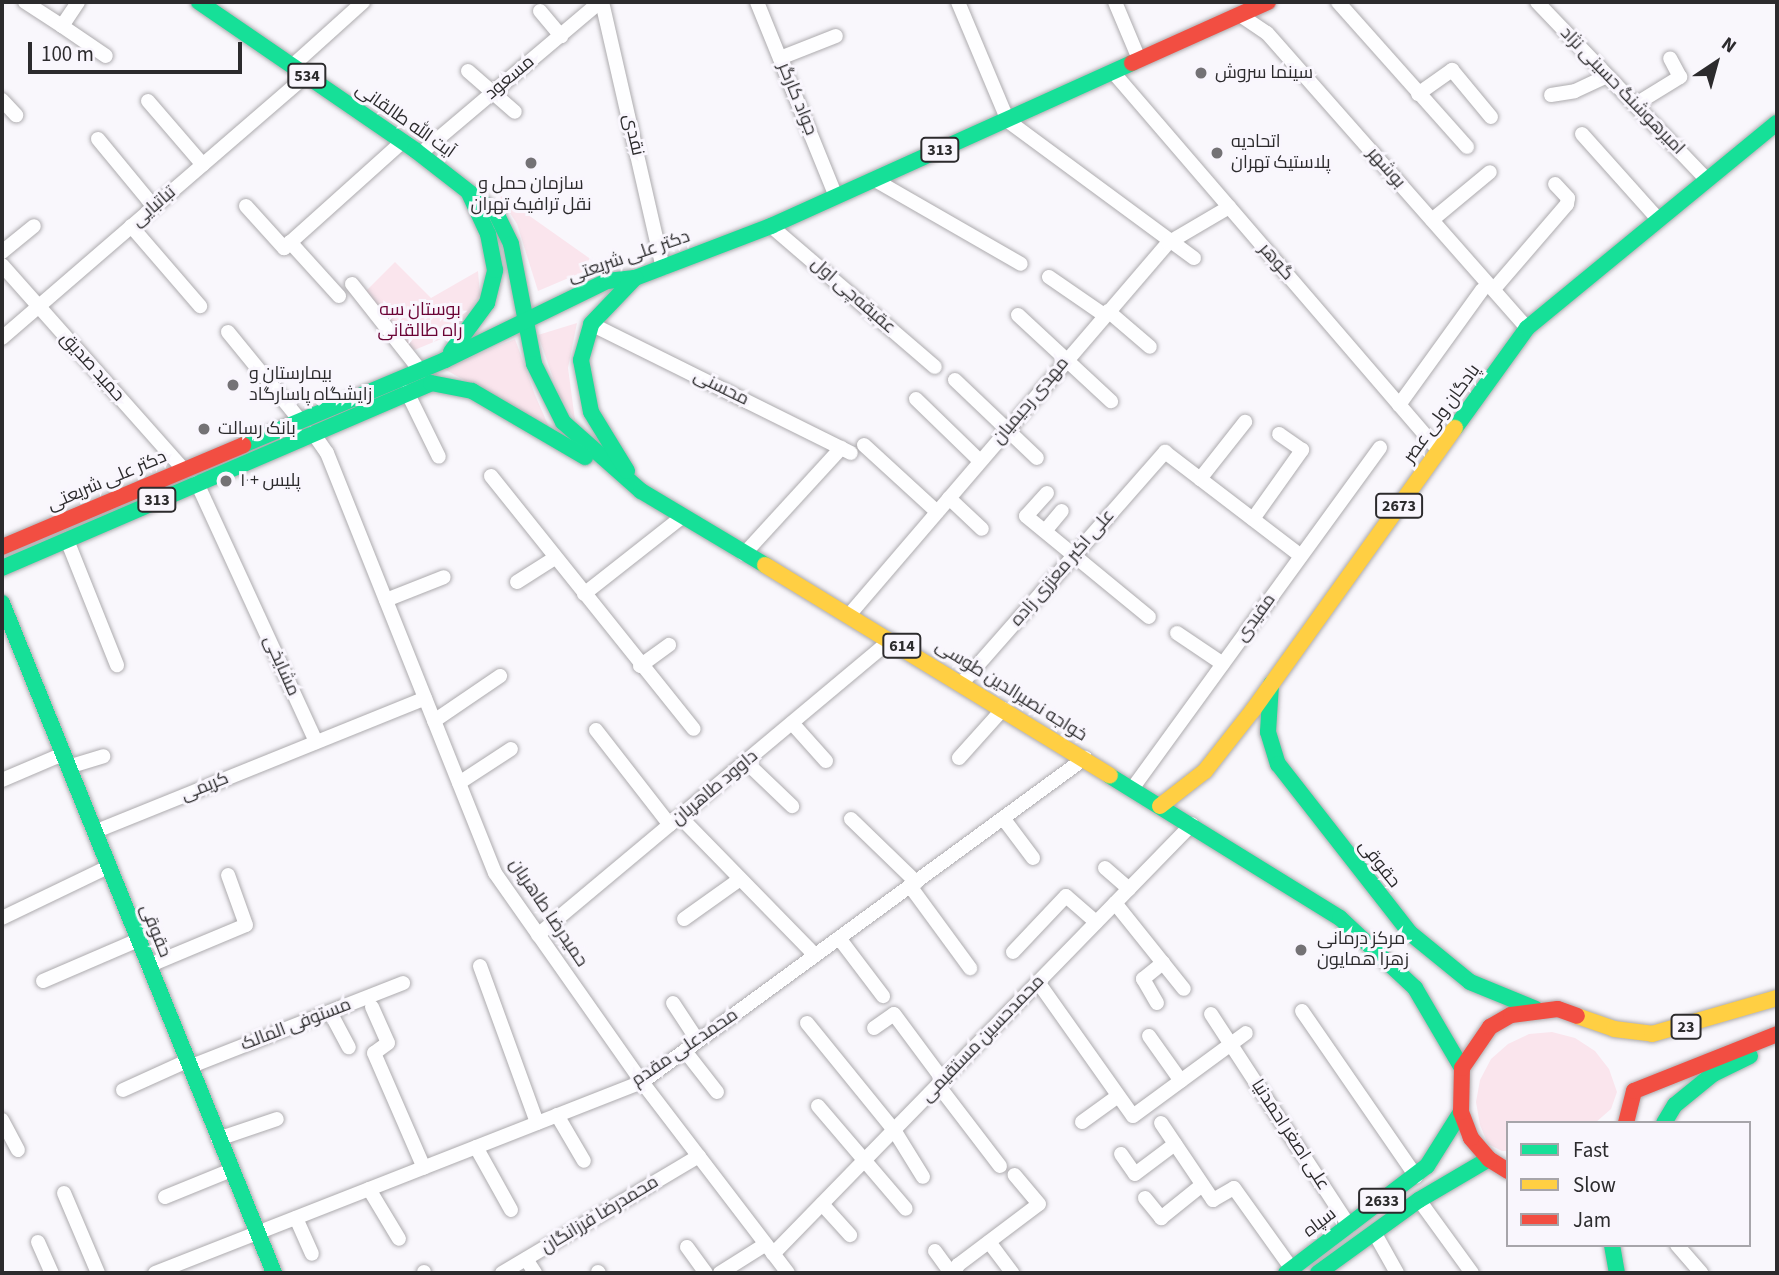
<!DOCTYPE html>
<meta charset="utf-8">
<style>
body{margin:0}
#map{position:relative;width:1779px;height:1275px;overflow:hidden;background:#f9f7fc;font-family:"Source Sans 3",Cairo,sans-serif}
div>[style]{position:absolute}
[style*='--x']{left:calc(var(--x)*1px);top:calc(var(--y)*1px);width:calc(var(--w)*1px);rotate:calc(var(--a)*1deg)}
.green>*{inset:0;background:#fae5ed}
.roads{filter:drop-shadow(0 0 2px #adabae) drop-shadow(0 0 2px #adabae)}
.street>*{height:14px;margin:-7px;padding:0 7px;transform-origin:7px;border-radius:7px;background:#fefeff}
.fast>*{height:16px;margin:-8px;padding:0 8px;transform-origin:8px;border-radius:8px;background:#16e098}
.slow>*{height:16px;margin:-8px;padding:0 8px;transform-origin:8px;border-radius:8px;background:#ffcf43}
.jam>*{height:16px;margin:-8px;padding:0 8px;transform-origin:8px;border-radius:8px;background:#f24e42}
.dots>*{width:19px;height:19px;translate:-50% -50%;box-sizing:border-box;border:4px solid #f9f6fd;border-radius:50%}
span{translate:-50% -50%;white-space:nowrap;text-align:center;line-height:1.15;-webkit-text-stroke:6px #f9f6fd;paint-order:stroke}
.shield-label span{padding:2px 5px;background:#f9f6fd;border:2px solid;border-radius:5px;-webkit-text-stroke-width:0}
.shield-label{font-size:16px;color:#2c2b2d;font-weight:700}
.poi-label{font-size:18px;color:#2c2b2d}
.left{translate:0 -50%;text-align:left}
.street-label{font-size:18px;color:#2c2b2d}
.park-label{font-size:18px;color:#6a0234}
.frame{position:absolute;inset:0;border:4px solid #2c2b2d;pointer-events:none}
.legend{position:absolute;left:1506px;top:1121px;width:245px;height:126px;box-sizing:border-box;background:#f9f6fd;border:2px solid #a7a5aa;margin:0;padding:9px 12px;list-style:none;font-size:21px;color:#2c2b2d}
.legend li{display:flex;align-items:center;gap:14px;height:35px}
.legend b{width:35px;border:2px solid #a7a5aa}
.north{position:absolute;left:1681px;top:28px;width:70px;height:70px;-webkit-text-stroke:5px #f9f6fd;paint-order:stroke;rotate:36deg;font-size:19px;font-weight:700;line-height:28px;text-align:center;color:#2c2b2d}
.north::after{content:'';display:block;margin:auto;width:24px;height:32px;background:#2c2b2d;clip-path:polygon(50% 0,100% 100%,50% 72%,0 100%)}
.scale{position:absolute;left:28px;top:42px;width:214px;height:32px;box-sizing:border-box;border:4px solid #2c2b2d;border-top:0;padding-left:9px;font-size:21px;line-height:24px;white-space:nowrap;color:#2c2b2d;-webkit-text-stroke:5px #f9f6fd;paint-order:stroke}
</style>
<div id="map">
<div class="green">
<div style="clip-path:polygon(497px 193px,599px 265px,538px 291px,517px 224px)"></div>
<div style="clip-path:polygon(395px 262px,431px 298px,478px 271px,480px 295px,453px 334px,412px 351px,366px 291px)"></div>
<div style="clip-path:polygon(577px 323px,568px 368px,575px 420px,559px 395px,538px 335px)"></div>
<div style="clip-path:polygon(515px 339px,535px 395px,549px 427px,444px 369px)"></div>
<div style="clip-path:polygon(1552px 1032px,1575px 1038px,1595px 1051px,1609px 1069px,1617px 1092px,1611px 1109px,1595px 1123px,1508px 1123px,1508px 1151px,1502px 1151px,1488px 1144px,1480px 1125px,1476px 1102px,1480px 1080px,1491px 1059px,1508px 1044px,1529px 1034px)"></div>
</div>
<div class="roads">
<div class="street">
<div style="--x:25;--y:2;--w:44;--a:33"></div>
<div style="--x:62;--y:26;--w:29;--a:-56"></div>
<div style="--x:602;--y:2;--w:273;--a:77.1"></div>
<div style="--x:757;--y:2;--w:210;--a:67.9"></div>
<div style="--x:958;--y:2;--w:129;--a:67.2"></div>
<div style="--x:1008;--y:121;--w:231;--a:36.4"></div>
<div style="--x:1115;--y:2;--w:62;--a:67.2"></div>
<div style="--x:1338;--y:2;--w:194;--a:48.3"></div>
<div style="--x:1537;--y:2;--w:246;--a:46.3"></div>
<div style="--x:540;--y:11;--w:33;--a:50"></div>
<div style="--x:1240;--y:15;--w:32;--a:34"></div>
<div style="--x:1267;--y:33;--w:393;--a:48.6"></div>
<div style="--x:62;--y:26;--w:53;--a:34.3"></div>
<div style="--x:780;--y:58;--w:60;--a:-21.4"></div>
<div style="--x:292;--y:66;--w:96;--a:-42"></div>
<div style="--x:468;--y:71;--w:62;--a:41.1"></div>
<div style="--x:1113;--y:72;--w:500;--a:49.3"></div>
<div style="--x:1418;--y:94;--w:42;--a:-35.2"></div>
<div style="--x:1452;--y:70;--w:61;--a:50.3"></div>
<div style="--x:1551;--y:95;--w:24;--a:-9"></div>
<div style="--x:1575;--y:91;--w:35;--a:-25"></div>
<div style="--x:2;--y:100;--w:21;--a:47"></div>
<div style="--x:148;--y:101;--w:84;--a:49.3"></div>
<div style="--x:1636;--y:104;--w:52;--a:-31.5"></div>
<div style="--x:1680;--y:77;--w:21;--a:-118"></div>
<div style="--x:1582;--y:134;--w:115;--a:48.2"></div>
<div style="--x:98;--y:139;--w:88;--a:50.5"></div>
<div style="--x:420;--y:154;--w:236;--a:-40.2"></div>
<div style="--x:875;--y:180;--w:168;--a:29.9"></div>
<div style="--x:246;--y:206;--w:57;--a:47.9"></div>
<div style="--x:284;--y:248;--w:159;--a:-41.9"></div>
<div style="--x:1432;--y:220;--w:75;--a:-39.6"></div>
<div style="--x:131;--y:226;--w:106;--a:49.2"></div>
<div style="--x:771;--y:226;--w:216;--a:40.7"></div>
<div style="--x:290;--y:242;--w:73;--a:47.8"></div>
<div style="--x:2;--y:252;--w:41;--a:-39.1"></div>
<div style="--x:2;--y:265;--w:273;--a:48.4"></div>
<div style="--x:1049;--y:277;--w:67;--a:34.6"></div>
<div style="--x:352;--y:284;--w:110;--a:51.7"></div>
<div style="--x:1494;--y:289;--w:112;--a:-49.3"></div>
<div style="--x:1567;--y:204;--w:6;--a:-81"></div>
<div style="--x:1568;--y:198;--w:19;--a:-133"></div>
<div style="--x:1108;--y:311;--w:55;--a:40.6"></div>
<div style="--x:1018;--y:315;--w:127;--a:42.8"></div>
<div style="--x:591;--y:324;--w:290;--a:26.4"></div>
<div style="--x:228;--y:332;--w:112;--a:50.8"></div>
<div style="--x:2;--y:338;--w:401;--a:-40.8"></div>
<div style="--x:955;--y:380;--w:113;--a:43.6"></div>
<div style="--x:407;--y:392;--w:72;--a:63.8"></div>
<div style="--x:916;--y:399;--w:89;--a:44.1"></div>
<div style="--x:1399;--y:405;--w:142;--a:-54.2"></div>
<div style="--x:313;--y:433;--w:24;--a:55"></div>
<div style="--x:327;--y:453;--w:452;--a:68.2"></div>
<div style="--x:495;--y:873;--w:256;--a:54.9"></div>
<div style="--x:642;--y:1082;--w:240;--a:52.6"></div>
<div style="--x:864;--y:445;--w:99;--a:42.5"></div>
<div style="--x:491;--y:476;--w:324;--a:51.3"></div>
<div style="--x:1200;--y:479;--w:73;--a:-51.7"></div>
<div style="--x:197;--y:483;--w:285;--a:65.3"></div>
<div style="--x:1047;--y:493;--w:31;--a:132"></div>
<div style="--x:1026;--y:516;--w:159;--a:39.4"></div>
<div style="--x:949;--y:498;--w:45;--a:43.2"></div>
<div style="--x:1253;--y:519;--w:85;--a:-54.6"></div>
<div style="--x:1302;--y:450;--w:28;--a:-145"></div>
<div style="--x:1045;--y:531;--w:26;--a:-50"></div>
<div style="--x:67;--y:540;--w:135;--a:68.2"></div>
<div style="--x:744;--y:554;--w:144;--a:-47.5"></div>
<div style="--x:517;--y:582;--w:45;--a:-32.3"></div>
<div style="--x:584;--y:594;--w:125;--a:-38.2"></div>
<div style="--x:386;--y:600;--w:62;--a:-21.6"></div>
<div style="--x:850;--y:614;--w:489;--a:-49.4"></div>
<div style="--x:1168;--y:243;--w:71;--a:-30.5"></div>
<div style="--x:1177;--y:633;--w:55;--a:34"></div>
<div style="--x:640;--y:666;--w:36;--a:-36"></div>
<div style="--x:962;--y:683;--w:308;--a:-48.7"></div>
<div style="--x:1165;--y:452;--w:171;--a:37.4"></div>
<div style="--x:434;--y:721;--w:80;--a:-34.3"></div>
<div style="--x:792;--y:723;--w:51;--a:48.2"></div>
<div style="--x:596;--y:730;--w:120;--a:52.1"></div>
<div style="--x:959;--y:758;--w:66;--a:-48.1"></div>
<div style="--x:746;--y:762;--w:64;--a:43.7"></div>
<div style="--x:68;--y:767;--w:37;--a:-17"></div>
<div style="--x:2;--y:780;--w:66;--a:-23.1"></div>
<div style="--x:459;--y:783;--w:62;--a:-33.2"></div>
<div style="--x:1132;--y:789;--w:422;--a:-54"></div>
<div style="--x:1003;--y:818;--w:50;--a:53.1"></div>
<div style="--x:851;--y:819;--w:91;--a:44.1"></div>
<div style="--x:688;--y:825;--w:182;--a:45.7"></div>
<div style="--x:94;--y:832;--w:357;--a:-22"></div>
<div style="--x:1105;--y:868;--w:32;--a:41"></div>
<div style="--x:910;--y:886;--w:102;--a:53.8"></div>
<div style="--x:1115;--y:903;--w:110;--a:51.3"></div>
<div style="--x:2;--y:918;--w:118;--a:-25.7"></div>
<div style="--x:684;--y:919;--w:69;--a:-35.5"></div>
<div style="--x:538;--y:935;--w:460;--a:-39.9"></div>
<div style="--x:839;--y:938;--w:73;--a:52.8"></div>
<div style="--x:1013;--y:952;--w:77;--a:-46.6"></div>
<div style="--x:1066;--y:896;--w:40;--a:41"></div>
<div style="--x:148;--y:966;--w:106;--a:-22.7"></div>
<div style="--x:246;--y:925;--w:53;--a:-109.8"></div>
<div style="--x:480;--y:966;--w:167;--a:70"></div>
<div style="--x:43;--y:981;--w:103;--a:-23.3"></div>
<div style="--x:1038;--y:982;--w:164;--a:54.7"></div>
<div style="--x:1133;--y:1116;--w:140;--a:-36.3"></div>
<div style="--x:673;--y:1003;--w:45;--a:56.7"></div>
<div style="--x:1157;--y:1003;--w:28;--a:-120"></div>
<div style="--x:1143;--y:979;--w:26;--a:-39"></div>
<div style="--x:372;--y:1007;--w:39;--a:66"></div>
<div style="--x:388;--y:1043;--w:17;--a:144"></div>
<div style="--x:374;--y:1053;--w:125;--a:66.5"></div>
<div style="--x:1302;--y:1011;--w:201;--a:55.4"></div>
<div style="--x:330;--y:1012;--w:40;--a:62"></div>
<div style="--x:1211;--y:1014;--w:253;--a:56.9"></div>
<div style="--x:807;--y:1023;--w:138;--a:50.9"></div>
<div style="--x:894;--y:1130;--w:55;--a:58.3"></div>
<div style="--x:874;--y:1028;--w:24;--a:-35"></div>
<div style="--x:894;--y:1014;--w:82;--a:53.4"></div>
<div style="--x:1149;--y:1036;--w:55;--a:54.6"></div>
<div style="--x:685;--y:1051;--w:52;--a:52"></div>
<div style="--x:189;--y:1067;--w:230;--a:-21.4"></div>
<div style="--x:938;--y:1085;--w:102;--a:52.6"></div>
<div style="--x:123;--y:1090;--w:70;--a:-24.4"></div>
<div style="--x:818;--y:1106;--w:135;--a:49.5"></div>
<div style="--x:557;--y:1115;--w:53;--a:59.6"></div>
<div style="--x:2;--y:1120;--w:34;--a:62"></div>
<div style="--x:1082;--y:1122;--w:44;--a:-35.8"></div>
<div style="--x:1161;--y:1123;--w:93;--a:56"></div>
<div style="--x:1213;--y:1200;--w:24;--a:-30"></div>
<div style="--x:1234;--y:1188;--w:100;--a:54.4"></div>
<div style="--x:218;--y:1139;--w:62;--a:-18.7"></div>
<div style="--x:476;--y:1147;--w:72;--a:60.9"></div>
<div style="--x:1121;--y:1154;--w:24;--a:55"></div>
<div style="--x:1135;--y:1174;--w:50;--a:-36.9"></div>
<div style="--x:369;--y:1189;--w:58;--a:59"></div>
<div style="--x:64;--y:1193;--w:87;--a:67"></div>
<div style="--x:165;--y:1197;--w:71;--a:-22.2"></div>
<div style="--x:1145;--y:1198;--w:26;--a:51"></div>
<div style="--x:1161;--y:1218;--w:53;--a:-38.8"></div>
<div style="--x:1419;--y:1200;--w:90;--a:54"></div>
<div style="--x:822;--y:1204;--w:42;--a:47.9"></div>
<div style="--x:296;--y:1218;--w:39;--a:66"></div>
<div style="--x:1374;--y:1232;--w:47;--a:60.7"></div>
<div style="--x:38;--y:1242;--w:34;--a:66"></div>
<div style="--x:989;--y:1242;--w:39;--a:53"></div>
<div style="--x:1677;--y:1245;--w:37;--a:49"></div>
<div style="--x:687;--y:1247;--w:32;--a:54"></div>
<div style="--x:935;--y:1251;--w:27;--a:54"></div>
<div style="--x:773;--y:1254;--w:600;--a:-45.74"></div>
<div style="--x:526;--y:1259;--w:17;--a:57"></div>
<div style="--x:424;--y:1272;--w:1;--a:90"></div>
<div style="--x:598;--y:1272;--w:1;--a:45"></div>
<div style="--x:155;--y:1273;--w:523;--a:-21.41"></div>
<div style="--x:642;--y:1082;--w:549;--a:-36.18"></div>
<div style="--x:502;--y:1273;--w:229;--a:-30.7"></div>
<div style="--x:720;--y:1273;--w:54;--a:-32.2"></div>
<div style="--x:954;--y:1273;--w:9;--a:-63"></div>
<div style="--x:958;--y:1265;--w:101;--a:-37"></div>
<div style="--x:1039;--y:1204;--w:38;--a:-130"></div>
</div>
<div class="fast">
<div style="--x:199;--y:2;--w:262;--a:34.4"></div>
<div style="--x:415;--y:150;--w:103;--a:37.9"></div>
<div style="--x:496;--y:213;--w:34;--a:64"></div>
<div style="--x:511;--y:244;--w:122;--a:79.1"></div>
<div style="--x:534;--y:364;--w:65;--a:63.4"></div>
<div style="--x:563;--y:422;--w:104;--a:41.5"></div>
<div style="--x:641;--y:491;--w:144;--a:30.8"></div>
<div style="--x:451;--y:352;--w:61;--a:-53.7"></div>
<div style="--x:487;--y:303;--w:34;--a:-76"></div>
<div style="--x:495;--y:270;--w:37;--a:-101"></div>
<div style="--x:488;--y:234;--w:45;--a:-114.9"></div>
<div style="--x:1455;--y:428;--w:123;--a:-54.2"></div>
<div style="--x:1527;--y:328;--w:323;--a:-39.4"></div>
<div style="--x:243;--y:445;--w:219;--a:-22.8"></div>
<div style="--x:445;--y:360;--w:180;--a:-26"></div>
<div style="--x:607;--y:281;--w:28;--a:-6"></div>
<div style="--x:635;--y:278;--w:146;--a:-20.9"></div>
<div style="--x:771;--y:226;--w:396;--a:-24.3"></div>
<div style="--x:627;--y:471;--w:69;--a:-121.4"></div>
<div style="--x:591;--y:412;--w:53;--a:-100.9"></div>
<div style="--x:581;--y:360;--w:37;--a:-74"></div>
<div style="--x:591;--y:324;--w:64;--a:-46.3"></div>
<div style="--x:2;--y:568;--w:467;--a:-23.3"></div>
<div style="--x:431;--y:383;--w:42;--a:11"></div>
<div style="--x:472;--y:391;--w:131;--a:30.3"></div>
<div style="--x:2;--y:603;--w:723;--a:67.9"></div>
<div style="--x:1271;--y:684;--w:48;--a:93.6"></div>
<div style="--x:1268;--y:732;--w:34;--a:73"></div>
<div style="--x:1278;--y:764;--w:214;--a:52"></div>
<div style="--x:1410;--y:933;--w:77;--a:39.2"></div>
<div style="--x:1470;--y:982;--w:71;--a:22.2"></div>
<div style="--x:1110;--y:776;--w:270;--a:31.7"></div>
<div style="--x:1340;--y:918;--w:103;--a:43"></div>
<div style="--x:1415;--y:988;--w:93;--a:59.6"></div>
<div style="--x:1664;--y:1123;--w:21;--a:-59"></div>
<div style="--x:1675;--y:1105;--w:49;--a:-39.2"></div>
<div style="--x:1713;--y:1074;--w:41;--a:-25.9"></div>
<div style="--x:1612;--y:1245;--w:28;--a:80"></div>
<div style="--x:1286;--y:1273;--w:177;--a:-37.2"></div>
<div style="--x:1427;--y:1166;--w:64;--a:-57.8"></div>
<div style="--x:1318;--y:1273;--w:125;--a:-35.9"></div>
<div style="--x:1419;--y:1200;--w:81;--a:-30.4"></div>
</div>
<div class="slow">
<div style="--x:765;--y:565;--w:404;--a:31.4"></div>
<div style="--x:1160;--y:806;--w:57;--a:-37.9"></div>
<div style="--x:1205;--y:771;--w:78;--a:-51.8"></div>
<div style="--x:1253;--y:710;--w:347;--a:-54.4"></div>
<div style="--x:1577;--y:1016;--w:39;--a:19"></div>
<div style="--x:1614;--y:1029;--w:38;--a:7"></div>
<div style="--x:1652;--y:1034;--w:130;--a:-16.1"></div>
</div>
<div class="jam">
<div style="--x:1132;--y:63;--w:149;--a:-24.2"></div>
<div style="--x:2;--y:547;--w:262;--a:-22.9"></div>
<div style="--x:1626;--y:1123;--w:33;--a:-76"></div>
<div style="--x:1634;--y:1091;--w:154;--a:-21.7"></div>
<div style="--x:1508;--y:1171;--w:22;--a:-148"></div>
<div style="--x:1489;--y:1159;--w:28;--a:-131"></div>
<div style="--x:1471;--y:1138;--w:28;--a:-111"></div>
<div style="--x:1461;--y:1112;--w:44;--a:-88.7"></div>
<div style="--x:1462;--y:1068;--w:50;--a:-55.7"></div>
<div style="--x:1490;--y:1027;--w:24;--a:-30"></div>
<div style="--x:1511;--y:1015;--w:47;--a:-7.3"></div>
<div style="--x:1558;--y:1009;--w:20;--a:20"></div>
</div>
</div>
<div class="dots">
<div style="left:1201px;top:73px;background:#747275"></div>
<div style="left:1217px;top:153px;background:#747275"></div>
<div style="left:531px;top:163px;background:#747275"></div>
<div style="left:233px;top:385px;background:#747275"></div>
<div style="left:204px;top:429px;background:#747275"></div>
<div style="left:226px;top:481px;background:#747275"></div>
<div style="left:1301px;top:950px;background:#747275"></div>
</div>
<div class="shield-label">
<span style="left:307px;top:76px">534</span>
<span style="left:940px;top:150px">313</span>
<span style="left:157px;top:500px">313</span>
<span style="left:1399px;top:506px">2673</span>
<span style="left:902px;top:646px">614</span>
<span style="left:1686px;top:1027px">23</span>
<span style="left:1382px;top:1201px">2633</span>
</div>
<div class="poi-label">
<span class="left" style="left:1215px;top:73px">سینما سروش</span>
<span class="left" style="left:1231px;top:153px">اتحادیه<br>پلاستیک تهران</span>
<span style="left:531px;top:195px">سازمان حمل و<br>نقل ترافیک تهران</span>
<span class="left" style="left:249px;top:385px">بیمارستان و<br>زایشگاه پاسارگاد</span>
<span class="left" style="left:218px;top:429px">بانک رسالت</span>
<span class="left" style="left:240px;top:481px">پلیس +۱۰</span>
<span class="left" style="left:1317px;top:950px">مرکز درمانی<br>زهرا همایون</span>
</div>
<div class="street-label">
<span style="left:510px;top:78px;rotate:-40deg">مسعود</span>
<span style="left:1622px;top:91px;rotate:46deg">امیرهوشنگ حسینی نژاد</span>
<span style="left:797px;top:99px;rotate:68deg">جواد کارگر</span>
<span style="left:405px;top:121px;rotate:35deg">آیت الله طالقانی</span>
<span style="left:633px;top:135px;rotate:77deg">نقدی</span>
<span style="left:1386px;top:168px;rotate:49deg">بوشهر</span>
<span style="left:154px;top:207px;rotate:-41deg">تباتبایی</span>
<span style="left:629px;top:257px;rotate:-19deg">دکتر علی شریعتی</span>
<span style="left:1276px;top:262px;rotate:49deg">گوهر</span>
<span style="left:853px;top:296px;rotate:41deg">عقیقه‌چی اول</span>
<span style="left:92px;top:367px;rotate:48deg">حمید صدیق</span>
<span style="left:721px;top:388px;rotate:26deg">محسنی</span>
<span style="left:1031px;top:401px;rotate:-50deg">مهدی رحیمیان</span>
<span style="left:1442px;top:414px;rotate:-54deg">پادگان ولی عصر</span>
<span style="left:107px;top:481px;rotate:-23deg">دکتر علی شریعتی</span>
<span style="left:1063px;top:568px;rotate:-49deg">علی اکبر معززی زاده</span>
<span style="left:1256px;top:618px;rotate:-54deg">مفیدی</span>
<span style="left:281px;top:666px;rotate:66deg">مشایخی</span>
<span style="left:1011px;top:691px;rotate:32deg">خواجه نصیرالدین طوسی</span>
<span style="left:205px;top:787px;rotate:-22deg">کریمی</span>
<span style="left:715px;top:788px;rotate:-40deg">داوود طاهریان</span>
<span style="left:1379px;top:864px;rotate:52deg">حقوقی</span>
<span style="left:548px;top:913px;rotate:56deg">حمیدرضا طاهریان</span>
<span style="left:155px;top:931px;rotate:68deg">حقوقی</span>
<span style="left:296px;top:1025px;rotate:-21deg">مستوفی المالک</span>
<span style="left:983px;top:1039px;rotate:-46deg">محمدحسین مستقیمی</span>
<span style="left:685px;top:1048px;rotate:-34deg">محمدعلی مقدم</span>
<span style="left:1290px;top:1135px;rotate:57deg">علی اصغر احمدنیا</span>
<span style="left:600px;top:1215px;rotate:-31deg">محمدرضا فرزانگان</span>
<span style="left:1320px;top:1223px;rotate:-37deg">سپاه</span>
</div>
<div class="park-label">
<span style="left:420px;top:321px">بوستان سه<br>راه طالقانی</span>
</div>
<div class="frame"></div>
<ul class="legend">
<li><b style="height:9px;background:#16e098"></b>Fast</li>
<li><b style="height:9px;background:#ffcf43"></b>Slow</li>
<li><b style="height:9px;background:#f24e42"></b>Jam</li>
</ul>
<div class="north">N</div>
<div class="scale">100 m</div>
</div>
